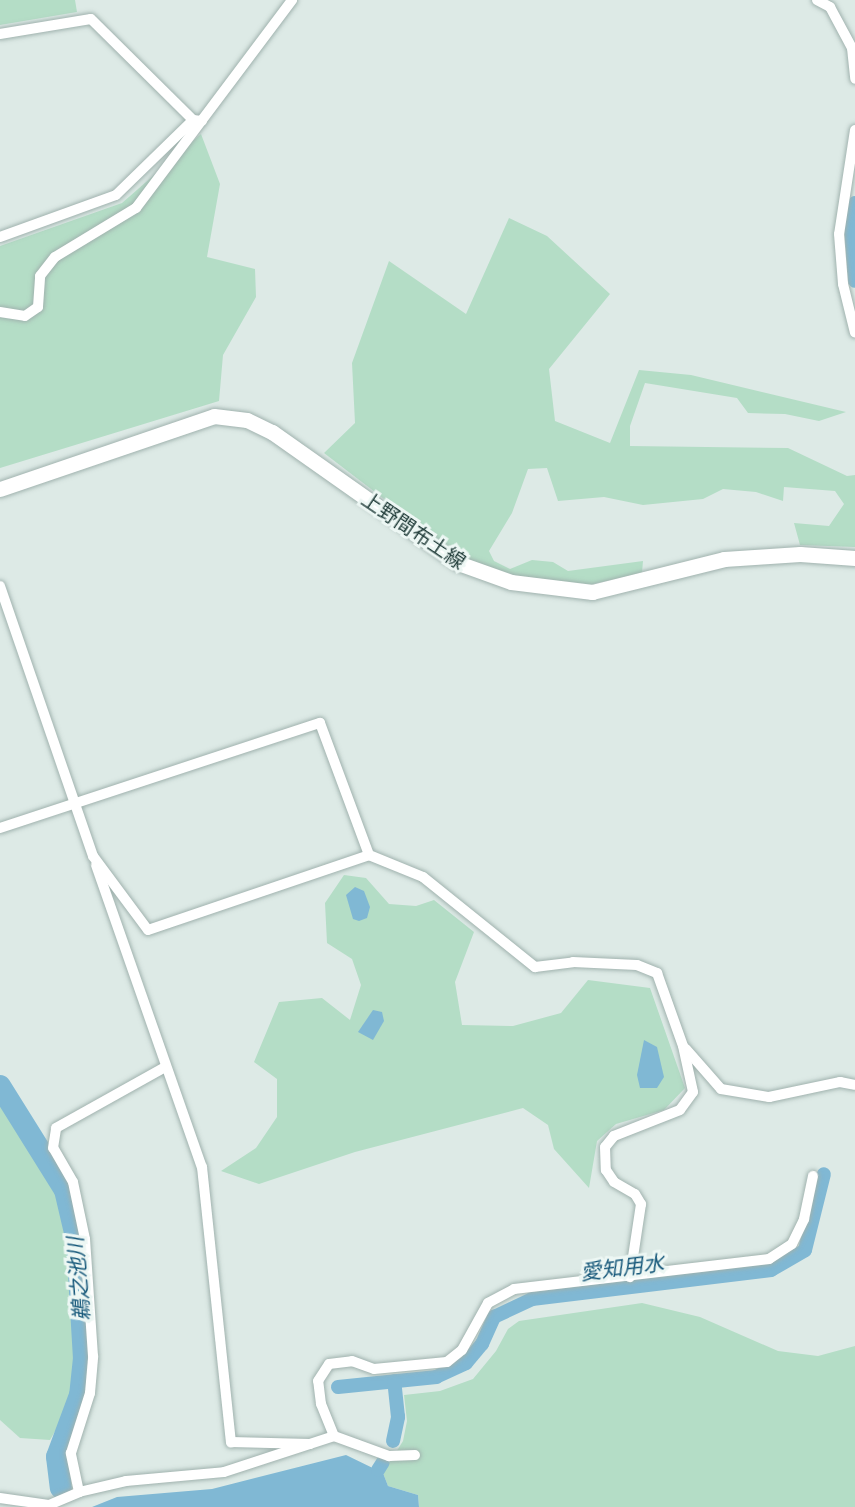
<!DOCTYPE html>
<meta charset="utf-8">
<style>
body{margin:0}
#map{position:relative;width:855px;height:1507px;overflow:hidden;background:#ddeae6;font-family:"Noto Sans","Noto Sans JP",sans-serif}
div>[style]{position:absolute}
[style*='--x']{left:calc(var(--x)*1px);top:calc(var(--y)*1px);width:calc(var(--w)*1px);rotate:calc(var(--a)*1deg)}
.green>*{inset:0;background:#b4ddc6}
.water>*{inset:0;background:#80b8d4}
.canal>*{height:14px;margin:-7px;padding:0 7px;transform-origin:7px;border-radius:7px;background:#80b8d4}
.river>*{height:22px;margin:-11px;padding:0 11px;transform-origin:11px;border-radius:11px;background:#80b8d4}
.roads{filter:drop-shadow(0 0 2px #a0b2ae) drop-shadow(0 0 2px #a0b2ae)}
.minor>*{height:10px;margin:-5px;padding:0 5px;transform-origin:5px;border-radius:5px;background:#fff}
.secondary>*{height:15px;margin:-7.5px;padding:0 7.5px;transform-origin:7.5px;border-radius:7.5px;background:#fff}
span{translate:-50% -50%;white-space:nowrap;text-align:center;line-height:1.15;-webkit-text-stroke:6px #edf7f4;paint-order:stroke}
.street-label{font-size:20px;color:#1e3a37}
.water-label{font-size:21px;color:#155779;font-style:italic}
</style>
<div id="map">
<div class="green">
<div style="clip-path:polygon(0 0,75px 0,77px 12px,0 25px)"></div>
<div style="clip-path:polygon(201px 134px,220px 184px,207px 257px,255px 269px,256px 297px,223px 355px,219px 401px,0 468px,0 246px,122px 203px)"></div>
<div style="clip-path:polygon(509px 218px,547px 236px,610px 294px,549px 369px,555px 421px,610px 443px,639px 370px,691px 375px,846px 412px,819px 421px,785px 414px,748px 413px,737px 398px,645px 383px,630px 426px,630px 446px,788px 448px,847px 476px,855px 475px,855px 547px,800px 545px,794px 523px,829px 526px,844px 504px,835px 491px,784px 487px,783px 501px,756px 492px,723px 489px,703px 499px,643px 505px,604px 497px,558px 501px,547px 468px,528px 469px,512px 513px,489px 551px,494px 561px,510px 569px,532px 560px,553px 562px,568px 571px,643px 561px,642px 573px,584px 586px,513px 577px,469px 564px,324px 453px,355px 423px,352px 363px,389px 261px,466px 314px)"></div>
<div style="clip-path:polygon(344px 875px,366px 878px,389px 904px,416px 906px,434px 900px,474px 932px,455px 982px,462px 1025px,513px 1026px,561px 1013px,588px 980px,650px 988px,685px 1088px,664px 1110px,616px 1124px,597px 1141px,589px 1188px,554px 1149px,548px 1125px,523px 1108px,355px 1152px,259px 1184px,221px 1171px,256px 1148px,277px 1117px,277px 1079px,254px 1062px,279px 1002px,322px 998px,350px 1020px,361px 985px,352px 959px,327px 943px,325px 903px)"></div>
<div style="clip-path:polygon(0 1096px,59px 1195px,70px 1245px,75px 1397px,50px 1440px,20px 1438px,0 1420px)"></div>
<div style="clip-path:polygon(642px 1303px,700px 1317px,778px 1351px,818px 1356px,855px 1346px,855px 1507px,419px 1507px,418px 1495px,388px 1486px,383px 1473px,403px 1441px,407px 1421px,404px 1395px,440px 1391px,473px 1379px,496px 1351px,508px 1329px,519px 1321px)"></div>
</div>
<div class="water">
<div style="clip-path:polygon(355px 887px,364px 891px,370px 907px,367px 918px,359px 921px,353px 919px,346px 895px)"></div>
<div style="clip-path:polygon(373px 1010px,382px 1012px,384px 1021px,373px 1040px,358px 1032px)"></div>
<div style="clip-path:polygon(644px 1040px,657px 1047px,664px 1077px,657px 1088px,640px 1088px,637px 1075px)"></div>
<div style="clip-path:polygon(346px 1455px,383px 1473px,388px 1486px,418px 1495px,419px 1507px,92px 1507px,117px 1497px,212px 1489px)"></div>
</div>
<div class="canal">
<div style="--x:855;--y:203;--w:23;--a:100"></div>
<div style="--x:851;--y:226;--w:55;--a:85.8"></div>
<div style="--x:338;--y:1387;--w:99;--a:-5.8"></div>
<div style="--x:436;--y:1377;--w:33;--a:-25"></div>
<div style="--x:466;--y:1363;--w:25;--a:-50"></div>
<div style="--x:482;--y:1344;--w:30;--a:-66"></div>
<div style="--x:494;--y:1317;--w:42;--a:-25.3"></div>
<div style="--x:532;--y:1299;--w:241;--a:-6.9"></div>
<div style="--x:771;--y:1270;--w:39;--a:-30"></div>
<div style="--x:805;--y:1250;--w:78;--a:-76"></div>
<div style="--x:393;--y:1441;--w:25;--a:-78"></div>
<div style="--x:398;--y:1417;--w:36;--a:-96"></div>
<div style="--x:378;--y:1470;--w:9;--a:-58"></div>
</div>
<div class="river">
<div style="--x:0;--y:1086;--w:123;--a:58"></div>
<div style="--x:65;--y:1190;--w:52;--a:76.8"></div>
<div style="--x:77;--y:1241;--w:117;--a:86.6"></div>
<div style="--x:84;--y:1358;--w:37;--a:96"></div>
<div style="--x:80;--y:1395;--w:66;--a:110.4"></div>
<div style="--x:57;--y:1457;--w:31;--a:83"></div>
</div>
<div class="roads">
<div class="minor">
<div style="--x:817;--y:0;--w:15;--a:28"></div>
<div style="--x:830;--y:7;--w:47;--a:61.8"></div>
<div style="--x:852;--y:48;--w:31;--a:84"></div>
<div style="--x:0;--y:34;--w:92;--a:-9.4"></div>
<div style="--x:91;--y:19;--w:144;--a:44.7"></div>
<div style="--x:193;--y:120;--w:9;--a:6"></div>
<div style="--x:855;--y:130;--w:105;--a:98.7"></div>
<div style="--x:839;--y:234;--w:50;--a:85.4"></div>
<div style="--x:843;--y:284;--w:50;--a:76.2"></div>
<div style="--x:0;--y:237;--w:123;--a:-19.9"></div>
<div style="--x:116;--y:195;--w:107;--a:-44.2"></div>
<div style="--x:0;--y:312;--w:25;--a:9"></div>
<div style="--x:25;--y:316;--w:16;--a:-35"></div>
<div style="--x:38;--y:307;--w:31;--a:-86"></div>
<div style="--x:40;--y:276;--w:24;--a:-52"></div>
<div style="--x:55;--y:257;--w:95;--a:-31.2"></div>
<div style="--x:136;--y:208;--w:260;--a:-53.1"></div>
<div style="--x:0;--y:586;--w:286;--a:71"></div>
<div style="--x:93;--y:856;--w:92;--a:53.4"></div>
<div style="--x:148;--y:930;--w:233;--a:-18.7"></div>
<div style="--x:369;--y:855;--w:58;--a:22.2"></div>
<div style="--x:423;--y:877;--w:144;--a:38.8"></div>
<div style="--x:535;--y:967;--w:38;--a:-7"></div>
<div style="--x:573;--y:962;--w:64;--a:2.7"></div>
<div style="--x:637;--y:965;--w:22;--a:22"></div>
<div style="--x:657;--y:973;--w:77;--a:70.4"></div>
<div style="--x:683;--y:1046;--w:47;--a:77.7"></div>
<div style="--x:693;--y:1092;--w:22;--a:126"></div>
<div style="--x:680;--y:1110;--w:71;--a:158.5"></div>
<div style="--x:614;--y:1136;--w:14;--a:129"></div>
<div style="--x:605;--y:1147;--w:23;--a:88"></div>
<div style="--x:606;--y:1170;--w:14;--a:56"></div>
<div style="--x:614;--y:1182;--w:24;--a:30"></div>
<div style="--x:635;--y:1194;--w:12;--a:59"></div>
<div style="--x:641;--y:1204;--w:74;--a:98.6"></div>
<div style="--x:0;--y:828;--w:337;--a:-18.2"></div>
<div style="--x:320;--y:723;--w:141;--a:69.6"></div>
<div style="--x:96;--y:865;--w:320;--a:70.7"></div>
<div style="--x:202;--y:1167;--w:277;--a:84"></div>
<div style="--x:231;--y:1442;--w:79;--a:1.5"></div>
<div style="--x:686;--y:1049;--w:53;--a:48.8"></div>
<div style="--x:721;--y:1089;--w:49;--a:9.5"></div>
<div style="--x:769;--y:1097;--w:73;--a:-11.9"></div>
<div style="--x:840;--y:1082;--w:15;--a:11"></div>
<div style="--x:334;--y:1436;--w:35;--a:-112"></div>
<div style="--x:321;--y:1404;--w:23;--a:-97"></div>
<div style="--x:318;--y:1381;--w:20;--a:-57"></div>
<div style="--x:329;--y:1364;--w:23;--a:-7"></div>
<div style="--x:352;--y:1361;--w:23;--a:20"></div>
<div style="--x:374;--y:1369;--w:73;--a:-5.5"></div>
<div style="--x:447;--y:1362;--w:19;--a:-39"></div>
<div style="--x:462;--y:1350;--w:54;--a:-61"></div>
<div style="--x:488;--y:1303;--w:30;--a:-28"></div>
<div style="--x:514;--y:1289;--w:257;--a:-6.7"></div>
<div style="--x:769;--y:1259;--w:27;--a:-33"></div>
<div style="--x:792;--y:1244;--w:28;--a:-64"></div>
<div style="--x:804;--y:1219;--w:44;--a:-78.2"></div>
<div style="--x:79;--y:1492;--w:40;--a:-102"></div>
<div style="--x:71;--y:1453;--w:63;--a:-72.4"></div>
<div style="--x:90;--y:1393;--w:37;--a:-85"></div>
<div style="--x:93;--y:1356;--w:117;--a:-93.9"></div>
<div style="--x:85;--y:1239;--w:58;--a:-101.9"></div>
<div style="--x:73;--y:1182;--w:39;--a:-120"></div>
<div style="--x:53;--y:1148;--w:20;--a:-81"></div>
<div style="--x:56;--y:1128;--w:125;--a:-29.2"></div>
<div style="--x:0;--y:1498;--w:49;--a:8.1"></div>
<div style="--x:49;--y:1505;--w:33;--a:-23"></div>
<div style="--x:79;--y:1492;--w:48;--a:-13.2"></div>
<div style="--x:126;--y:1481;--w:98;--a:-5.2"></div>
<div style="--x:224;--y:1472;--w:116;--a:-18.1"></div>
<div style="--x:334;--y:1436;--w:59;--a:20"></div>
<div style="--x:389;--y:1456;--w:26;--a:-2"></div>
</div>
<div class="secondary">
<div style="--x:0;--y:489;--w:226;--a:-18.8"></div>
<div style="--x:214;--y:416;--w:33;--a:7"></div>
<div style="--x:247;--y:420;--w:28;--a:26"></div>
<div style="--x:272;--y:432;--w:228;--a:35.2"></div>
<div style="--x:458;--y:563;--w:56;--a:19.7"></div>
<div style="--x:511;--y:582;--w:82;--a:7"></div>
<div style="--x:592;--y:592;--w:136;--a:-14"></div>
<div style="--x:724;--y:559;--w:76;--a:-3.8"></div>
<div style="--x:800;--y:554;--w:55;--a:4.2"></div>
</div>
</div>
<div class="street-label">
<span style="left:414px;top:530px;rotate:34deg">上野間布土線</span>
</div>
<div class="water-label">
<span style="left:622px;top:1267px;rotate:-7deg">愛知用水</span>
<span style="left:78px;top:1279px;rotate:-95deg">鵜之池川</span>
</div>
</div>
